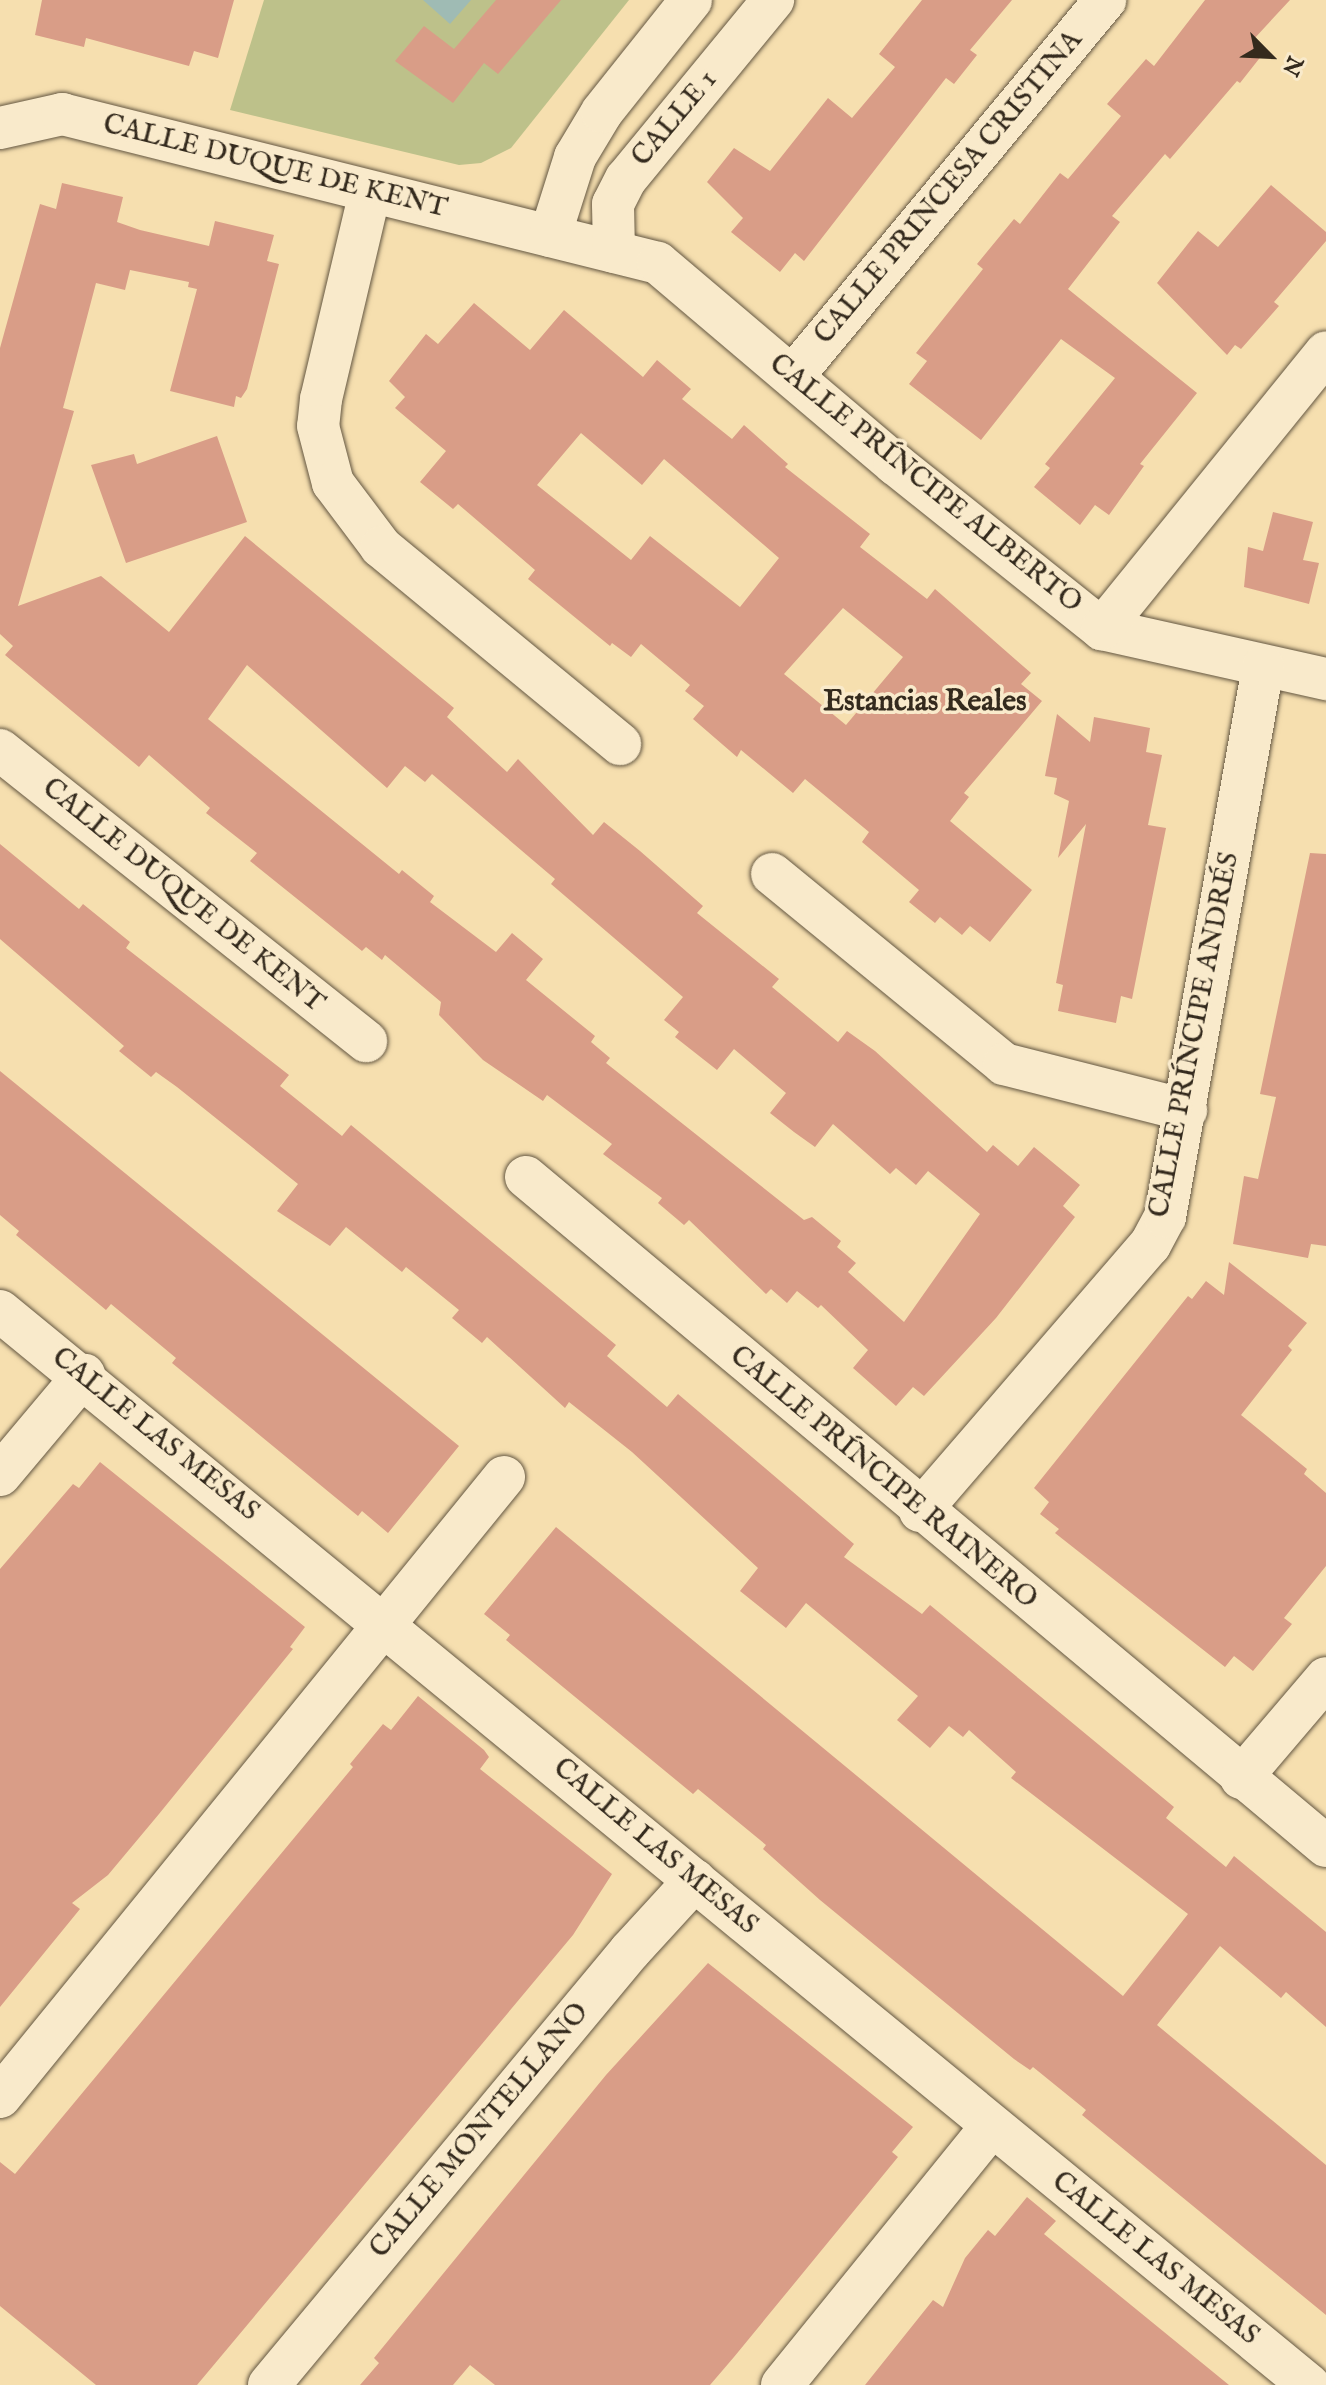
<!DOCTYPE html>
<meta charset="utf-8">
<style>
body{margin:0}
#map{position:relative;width:1326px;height:2385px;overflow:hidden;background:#f6dfaf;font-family:"IM FELL English",serif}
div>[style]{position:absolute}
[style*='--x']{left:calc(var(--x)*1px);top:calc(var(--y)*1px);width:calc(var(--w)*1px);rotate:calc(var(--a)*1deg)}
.green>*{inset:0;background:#bdc18a}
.water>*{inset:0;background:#9fbbb4}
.building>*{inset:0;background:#d99d87}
.roads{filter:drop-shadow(0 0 2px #645742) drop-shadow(0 0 2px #645742)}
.street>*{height:42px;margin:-21px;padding:0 21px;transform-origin:21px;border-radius:21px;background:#f9eacb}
span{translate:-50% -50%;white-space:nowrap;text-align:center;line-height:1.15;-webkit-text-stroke:7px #f9eacb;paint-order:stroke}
.street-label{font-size:28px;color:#342a1d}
.neighbourhood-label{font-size:30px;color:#342a1d;font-weight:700}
.north{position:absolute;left:1230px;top:16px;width:80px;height:80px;-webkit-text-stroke:6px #f9eacb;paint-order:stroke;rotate:114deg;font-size:22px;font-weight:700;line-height:32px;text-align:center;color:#342a1d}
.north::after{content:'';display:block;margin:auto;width:28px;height:36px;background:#342a1d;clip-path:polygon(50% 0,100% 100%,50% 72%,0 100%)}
</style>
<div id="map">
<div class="green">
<div style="clip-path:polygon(264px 0,629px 0,511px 148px,481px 163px,459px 165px,230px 110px)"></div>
</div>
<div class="water">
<div style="clip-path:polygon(423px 0,471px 0,450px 24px)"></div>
</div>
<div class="building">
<div style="clip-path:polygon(42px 0,234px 0,218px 58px,194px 51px,189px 66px,86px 38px,84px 47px,35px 35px)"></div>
<div style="clip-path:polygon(496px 0,561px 0,498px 74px,484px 63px,453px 103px,395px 61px,424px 26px,454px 49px)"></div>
<div style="clip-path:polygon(922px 0,1012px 0,970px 50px,977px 55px,954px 84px,946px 78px,804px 261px,795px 253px,780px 272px,731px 232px,743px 218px,707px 182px,734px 148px,770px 171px,828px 98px,852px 118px,895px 67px,879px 54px)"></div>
<div style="clip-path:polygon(1205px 0,1290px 0,1253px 40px,1266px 50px,1240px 83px,1237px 81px,1170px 159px,1165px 154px,1112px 216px,1120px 222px,1068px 289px,1197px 393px,1140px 464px,1144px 466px,1109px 515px,1095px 505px,1080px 525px,1034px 487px,1050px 468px,1045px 464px,1115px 378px,1061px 339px,981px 440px,909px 384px,927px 361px,916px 353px,983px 269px,977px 264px,1014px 219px,1020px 224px,1060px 173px,1068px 179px,1121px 116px,1107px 104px,1146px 59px,1154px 66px)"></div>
<div style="clip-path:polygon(evenodd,62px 183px,123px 197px,117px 222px,140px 230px,209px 246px,215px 221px,274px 235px,267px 261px,279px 264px,247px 389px,241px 398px,236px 396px,234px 407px,170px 391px,197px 289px,188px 287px,189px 282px,130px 270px,125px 290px,96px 283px,63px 408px,74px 411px,18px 606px,101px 576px,169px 632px,245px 536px,454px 708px,447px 717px,507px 772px,518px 759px,593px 835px,604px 822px,640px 851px,703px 906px,697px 913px,779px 979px,772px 987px,838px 1042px,847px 1031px,875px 1051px,987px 1152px,993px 1145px,1018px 1166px,1034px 1147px,1080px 1185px,1063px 1206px,1075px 1217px,996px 1318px,924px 1396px,913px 1387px,896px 1406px,853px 1368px,868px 1350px,821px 1305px,818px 1308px,797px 1291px,787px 1303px,771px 1289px,766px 1294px,689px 1220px,684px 1225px,658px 1203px,662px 1198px,603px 1154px,612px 1144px,547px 1095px,543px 1101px,483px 1060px,439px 1015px,441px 1002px,385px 955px,382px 960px,366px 947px,362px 951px,250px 861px,257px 853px,206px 813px,210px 808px,149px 755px,139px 767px,5px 655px,13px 646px,0 634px,0 348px,40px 204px,56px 209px,62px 183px,247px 665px,387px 788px,405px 766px,425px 782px,432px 774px,555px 879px,551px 884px,683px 997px,664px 1020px,679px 1032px,675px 1037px,717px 1070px,734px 1049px,786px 1093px,770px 1113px,794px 1132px,815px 1147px,833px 1124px,890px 1174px,896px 1168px,916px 1185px,928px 1171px,980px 1214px,904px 1322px,848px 1272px,856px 1263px,837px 1247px,841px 1241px,812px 1217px,804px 1220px,606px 1063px,610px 1058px,591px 1042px,595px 1036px,526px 980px,543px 959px,512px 933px,496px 952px,430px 902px,434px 896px,402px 870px,399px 874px,208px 719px,247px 665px)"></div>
<div style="clip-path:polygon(1271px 185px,1326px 232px,1326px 241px,1274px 302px,1279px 306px,1241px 349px,1235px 345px,1227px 355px,1157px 283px,1198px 231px,1218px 247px)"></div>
<div style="clip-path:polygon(evenodd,474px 303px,530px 350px,564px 310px,643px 377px,657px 360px,691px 389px,682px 399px,732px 439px,744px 425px,788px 464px,785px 467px,870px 534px,860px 547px,927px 599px,935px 589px,1031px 673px,1021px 684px,1042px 701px,964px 793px,969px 797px,950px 821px,1032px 890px,990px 942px,970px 926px,962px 935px,940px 917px,935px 923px,909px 902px,919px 890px,862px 842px,869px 832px,805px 779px,793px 793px,741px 750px,737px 757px,693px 719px,704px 706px,685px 691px,690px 685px,641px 644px,631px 657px,612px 643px,610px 646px,528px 579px,535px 570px,458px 504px,453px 509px,420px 482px,446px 451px,395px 408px,405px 397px,389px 381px,426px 334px,438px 344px,474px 303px,581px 433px,642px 485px,664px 459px,779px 558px,740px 607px,650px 536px,631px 560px,537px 485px,581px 433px,474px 303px,843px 608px,903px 657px,846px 725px,784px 674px,843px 608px)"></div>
<div style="clip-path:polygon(217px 436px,247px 522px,126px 563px,91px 465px,134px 454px,137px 464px)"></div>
<div style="clip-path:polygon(1273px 512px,1313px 522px,1303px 560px,1319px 563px,1309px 604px,1244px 587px,1248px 547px,1263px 551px)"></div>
<div style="clip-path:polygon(1057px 714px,1090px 742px,1094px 717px,1150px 728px,1146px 752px,1162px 755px,1148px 825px,1166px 828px,1132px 999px,1121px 996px,1116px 1023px,1058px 1011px,1063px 985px,1056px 983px,1086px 824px,1058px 858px,1069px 801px,1054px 794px,1057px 778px,1045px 776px)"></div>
<div style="clip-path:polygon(0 844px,79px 909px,83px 904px,130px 942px,126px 948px,289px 1075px,280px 1086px,342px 1136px,351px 1125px,616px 1345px,607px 1356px,667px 1407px,678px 1394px,854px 1544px,844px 1557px,922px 1614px,930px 1605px,1174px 1807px,1166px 1818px,1226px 1867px,1234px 1856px,1326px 1932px,1326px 2027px,1286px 1992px,1281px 1998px,1220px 1946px,1157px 2025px,1326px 2165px,1326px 2315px,1082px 2115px,1086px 2110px,1033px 2067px,1030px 2070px,1014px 2059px,820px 1900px,763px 1849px,766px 1845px,698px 1789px,693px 1794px,506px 1640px,510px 1635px,484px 1614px,556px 1527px,1123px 1996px,1188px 1914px,1011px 1778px,1016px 1772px,969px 1730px,963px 1737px,949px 1726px,930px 1748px,897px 1720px,918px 1696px,806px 1603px,786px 1628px,740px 1591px,758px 1568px,632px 1452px,569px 1402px,565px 1408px,487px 1337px,482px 1343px,452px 1318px,459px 1310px,406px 1267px,402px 1272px,346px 1227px,330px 1246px,277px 1211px,298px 1184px,177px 1087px,156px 1072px,151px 1077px,119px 1051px,124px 1046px,0 939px)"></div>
<div style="clip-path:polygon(1310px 853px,1326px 854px,1326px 1246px,1311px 1244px,1308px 1258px,1233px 1244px,1244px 1176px,1258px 1179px,1276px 1097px,1260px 1094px)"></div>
<div style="clip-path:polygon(0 1071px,459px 1446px,388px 1533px,362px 1511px,358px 1516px,172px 1363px,176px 1358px,111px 1304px,106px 1310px,16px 1235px,19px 1231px,0 1215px)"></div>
<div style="clip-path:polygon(1229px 1262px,1307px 1323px,1288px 1346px,1292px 1350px,1241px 1415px,1307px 1469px,1304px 1474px,1326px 1493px,1326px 1566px,1284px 1618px,1292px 1624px,1253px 1671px,1234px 1656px,1225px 1667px,1055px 1533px,1059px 1529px,1040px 1514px,1049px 1502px,1034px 1488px,1188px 1296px,1192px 1299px,1206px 1281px,1224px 1295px)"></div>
<div style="clip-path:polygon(100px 1462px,305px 1627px,290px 1647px,293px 1649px,159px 1814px,108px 1875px,72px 1903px,80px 1909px,0 2007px,0 1569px,73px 1484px,79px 1488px)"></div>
<div style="clip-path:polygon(418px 1696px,484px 1750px,489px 1757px,480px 1769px,612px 1874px,573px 1935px,197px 2385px,96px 2385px,0 2306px,0 2162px,15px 2174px,353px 1767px,350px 1764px,383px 1724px,391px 1730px)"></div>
<div style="clip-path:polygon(708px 1963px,913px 2127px,892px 2152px,898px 2157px,734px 2357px,710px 2385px,495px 2385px,470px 2365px,453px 2385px,360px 2385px,379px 2363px,374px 2358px,606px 2075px)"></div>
<div style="clip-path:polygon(1027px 2197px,1056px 2221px,1044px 2234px,1229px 2385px,865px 2385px,933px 2300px,943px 2307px,965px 2258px,988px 2230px,995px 2236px)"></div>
</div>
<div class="roads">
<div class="street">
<div style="--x:0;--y:128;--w:64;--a:-12.7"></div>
<div style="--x:62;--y:114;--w:614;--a:14.04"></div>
<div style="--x:658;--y:263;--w:311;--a:40.3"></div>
<div style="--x:895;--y:464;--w:265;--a:38.6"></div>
<div style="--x:1102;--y:629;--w:230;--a:12.6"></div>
<div style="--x:370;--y:192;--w:213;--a:103.3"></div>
<div style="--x:321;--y:399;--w:27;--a:96"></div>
<div style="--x:318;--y:426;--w:59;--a:75.3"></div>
<div style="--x:333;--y:483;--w:80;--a:53.1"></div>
<div style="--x:381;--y:547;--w:310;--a:39.5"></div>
<div style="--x:550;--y:236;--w:83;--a:-72.4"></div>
<div style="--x:575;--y:157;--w:52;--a:-59"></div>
<div style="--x:602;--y:112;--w:143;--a:-51.5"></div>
<div style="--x:614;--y:252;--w:48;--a:-91.2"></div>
<div style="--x:613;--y:204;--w:28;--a:-63"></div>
<div style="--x:626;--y:179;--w:232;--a:-50.6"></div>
<div style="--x:793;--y:376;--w:489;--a:-50.3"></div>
<div style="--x:1102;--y:629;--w:356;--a:-51"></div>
<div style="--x:0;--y:750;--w:468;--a:38.5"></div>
<div style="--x:772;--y:874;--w:300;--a:39.3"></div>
<div style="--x:1004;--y:1064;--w:188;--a:14.2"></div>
<div style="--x:526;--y:1177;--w:1043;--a:39.9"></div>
<div style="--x:0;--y:1311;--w:1693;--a:39.37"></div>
<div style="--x:0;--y:1475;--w:131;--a:-50"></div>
<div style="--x:920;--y:1511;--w:352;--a:-49.2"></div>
<div style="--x:1150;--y:1245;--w:32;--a:-62"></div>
<div style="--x:1165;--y:1217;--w:559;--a:-79.9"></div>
<div style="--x:1241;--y:1778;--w:131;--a:-49.6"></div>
<div style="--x:0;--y:2097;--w:799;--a:-50.89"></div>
<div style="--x:269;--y:2385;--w:565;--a:-50.25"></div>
<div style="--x:630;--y:1951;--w:96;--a:-47.5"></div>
<div style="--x:782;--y:2385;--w:333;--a:-51"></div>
</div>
</div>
<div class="street-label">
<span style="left:675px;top:119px;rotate:-50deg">CALLE 1</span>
<span style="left:275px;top:167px;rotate:14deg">CALLE DUQUE DE KENT</span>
<span style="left:949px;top:188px;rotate:-50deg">CALLE PRINCESA CRISTINA</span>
<span style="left:925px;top:484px;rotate:39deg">CALLE PRÍNCIPE ALBERTO</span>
<span style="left:183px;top:896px;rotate:39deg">CALLE DUQUE DE KENT</span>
<span style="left:1195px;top:1035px;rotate:-79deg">CALLE PRÍNCIPE ANDRÉS</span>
<span style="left:155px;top:1435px;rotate:39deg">CALLE LAS MESAS</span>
<span style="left:883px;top:1478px;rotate:40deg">CALLE PRÍNCIPE RAINERO</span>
<span style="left:655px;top:1847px;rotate:40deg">CALLE LAS MESAS</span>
<span style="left:480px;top:2131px;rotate:-50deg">CALLE MONTELLANO</span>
<span style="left:1155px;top:2259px;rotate:39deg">CALLE LAS MESAS</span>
</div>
<div class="neighbourhood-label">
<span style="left:925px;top:702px">Estancias Reales</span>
</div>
<div class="north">N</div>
</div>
